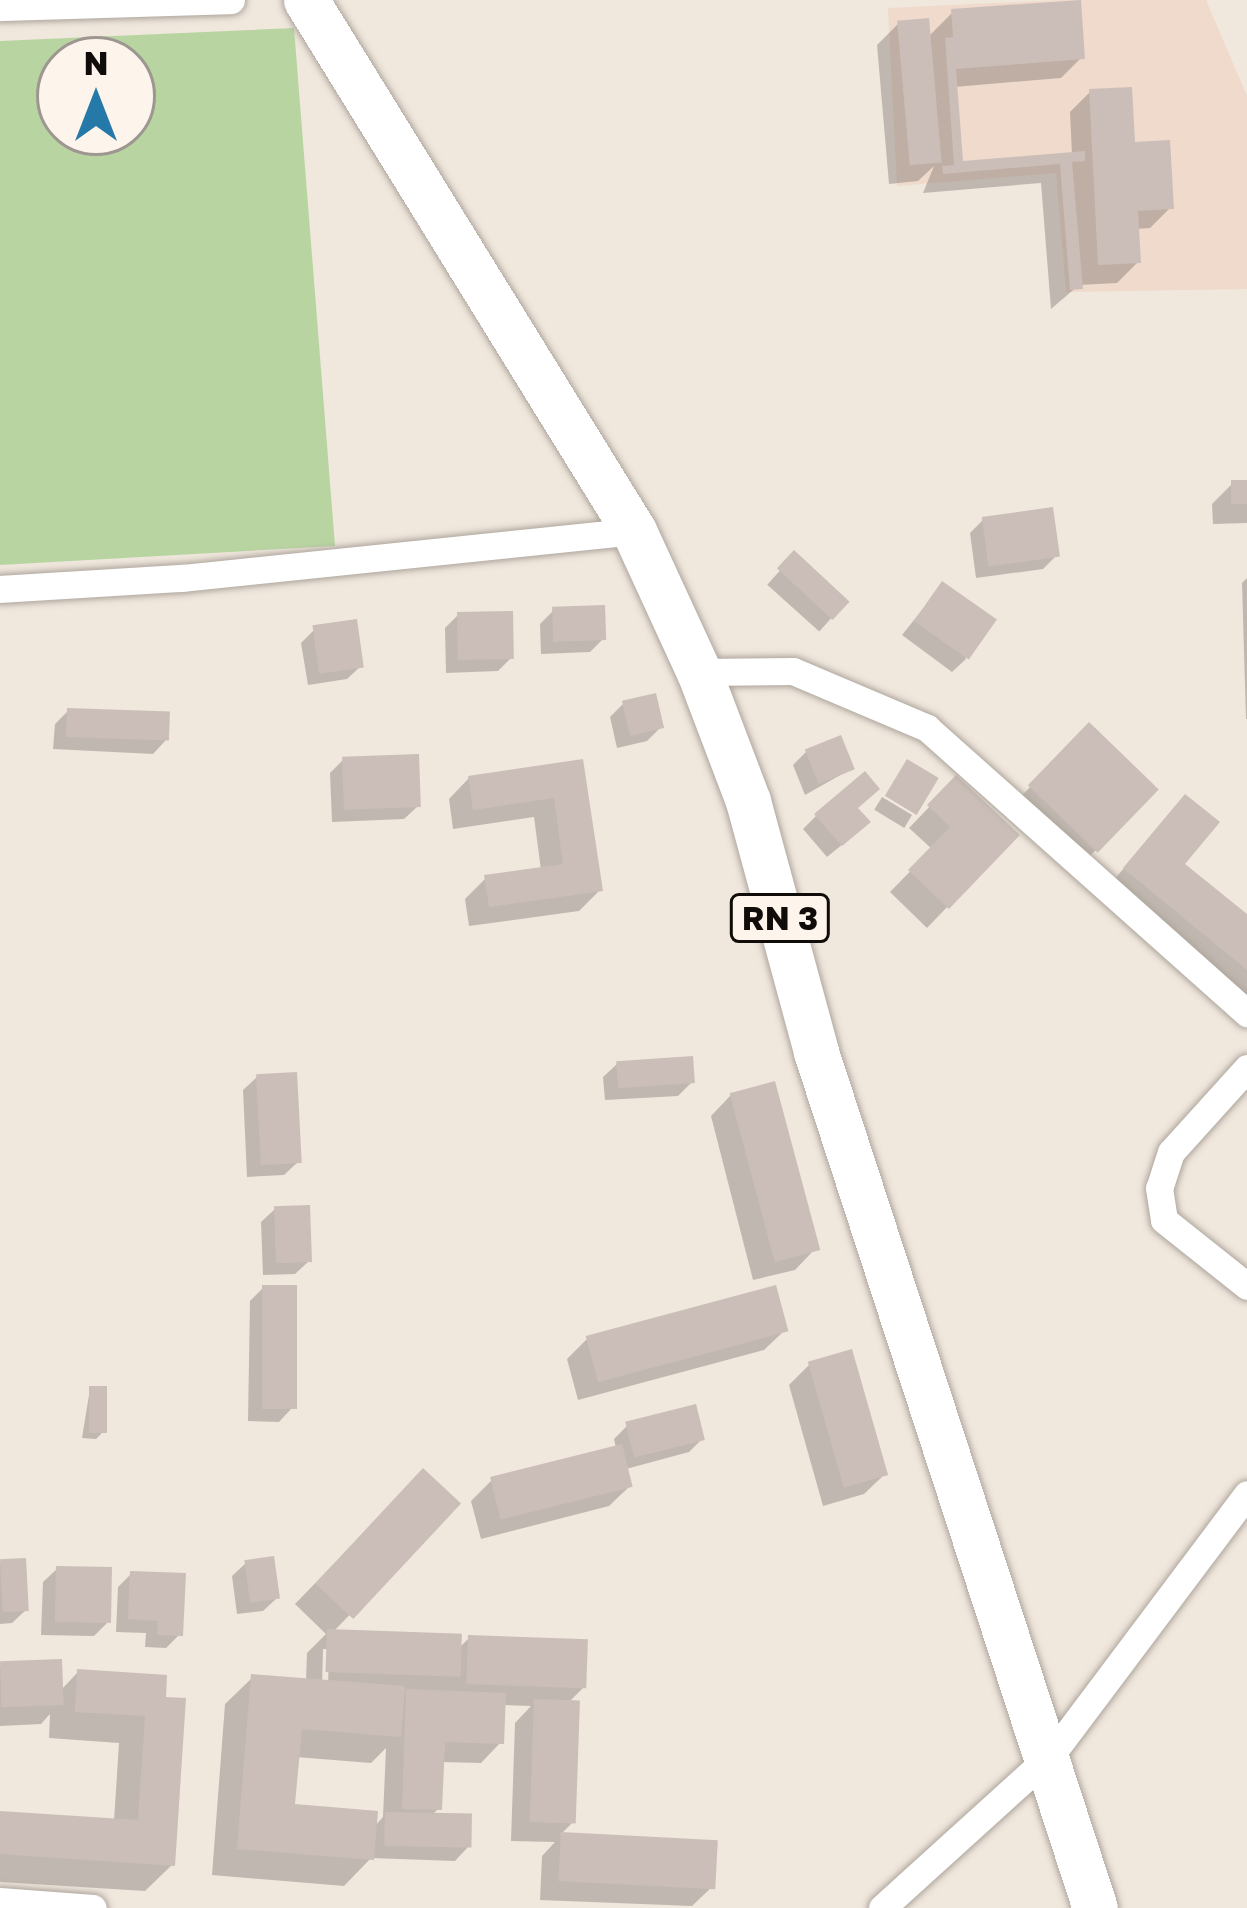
<!DOCTYPE html>
<style>
body{margin:0}
#map{position:relative;width:1247px;height:1908px;overflow:hidden;background:#f0e7dd;font-family:"Golos Text",sans-serif}
div>[style]{position:absolute}
[style*='--x']{left:calc(var(--x)*1px);top:calc(var(--y)*1px);width:calc(var(--w)*1px);rotate:calc(var(--a)*1deg)}
.medical>*{inset:0;background:#efdacc}
.green>*{inset:0;background:#b8d5a1}
.shadow>*{inset:0;background:#0003;transform-origin:0 0}
.building>*{inset:0;background:#cbbeb9;transform-origin:0 0}
.roads{filter:drop-shadow(0 0 3px #aea69d) drop-shadow(0 0 3px #aea69d)}
.minor>*{height:27px;margin:-13.5px;padding:0 13.5px;transform-origin:13.5px;border-radius:13.5px;background:#fff}
.trunk>*{height:45px;margin:-22.5px;padding:0 22.5px;transform-origin:22.5px;border-radius:22.5px;background:#fff}
span{translate:-50% -50%;white-space:nowrap;text-align:center;line-height:1.15;-webkit-text-stroke:12px #fdf4eb;paint-order:stroke}
.shield-label span{padding:3px 9px;background:#fdf4eb;border:3px solid;border-radius:9px;-webkit-text-stroke-width:0}
.shield-label{font-size:33px;color:#0f0c09;font-weight:700}
.north{position:absolute;left:36px;top:36px;width:120px;height:120px;box-sizing:border-box;background:#fdf4eb;border:3px solid #9e9791;border-radius:50%;rotate:0deg;font-size:33px;font-weight:700;line-height:48px;text-align:center;color:#0f0c09}
.north::after{content:'';display:block;margin:auto;width:42px;height:54px;background:#2479a9;clip-path:polygon(50% 0,100% 100%,50% 72%,0 100%)}
</style>
<div id="map">
<div class="medical">
<div style="clip-path:polygon(1062px 0,1206px 0,1247px 96px,1247px 289px,1066px 292px,1056px 173px,897px 186px,888px 8px)"></div>
</div>
<div class="green">
<div style="clip-path:polygon(evenodd,294px 28px,335px 546px,0 565px,0 41px,294px 28px,60px 60px,132px 60px,132px 132px,60px 132px,60px 60px)"></div>
</div>
<div class="shadow">
<div style="clip-path:polygon(953px 12px,1082px 57px,1061px 78px,954px 87px,960px 164px,1072px 155px,1070px 112px,1090px 92px,1170px 208px,1150px 228px,1136px 229px,1138px 262px,1117px 283px,1079px 285px,1051px 309px,1041px 183px,923px 193px,934px 166px,918px 181px,889px 184px,877px 45px,898px 24px,928px 37px)"></div>
<div style="clip-path:polygon(1247px 483px,1247px 523px,1213px 524px,1212px 504px,1232px 484px)"></div>
<div style="clip-path:polygon(984px 519px,1057px 555px,1043px 569px,976px 578px,970px 533px)"></div>
<div style="left:794px;top:555px;width:70px;height:40px;rotate:42deg"></div>
<div style="clip-path:polygon(1247px 578px,1247px 719px,1246px 719px,1242px 583px)"></div>
<div style="clip-path:polygon(942px 585px,966px 659px,952px 672px,902px 635px)"></div>
<div style="clip-path:polygon(553px 611px,603px 639px,590px 652px,541px 654px,540px 624px)"></div>
<div style="clip-path:polygon(458px 615px,511px 658px,498px 671px,446px 673px,445px 628px)"></div>
<div style="clip-path:polygon(315px 629px,361px 666px,347px 679px,308px 685px,301px 643px)"></div>
<div style="clip-path:polygon(623px 704px,661px 727px,647px 741px,617px 748px,610px 717px)"></div>
<div style="clip-path:polygon(68px 711px,166px 740px,153px 754px,53px 749px,55px 724px)"></div>
<div style="left:1089px;top:726px;width:91px;height:114px;rotate:44deg"></div>
<div style="clip-path:polygon(806px 752px,851px 769px,805px 795px,793px 765px)"></div>
<div style="clip-path:polygon(343px 760px,418px 806px,404px 819px,332px 822px,330px 773px)"></div>
<div style="clip-path:polygon(581px 763px,600px 890px,579px 911px,469px 926px,465px 899px,486px 878px,541px 870px,534px 817px,453px 829px,449px 799px,469px 778px)"></div>
<div style="clip-path:polygon(956px 779px,1016px 835px,927px 928px,890px 892px,932px 849px,909px 828px)"></div>
<div style="left:882px;top:797px;width:35px;height:15px;rotate:31deg"></div>
<div style="clip-path:polygon(1185px 798px,1181px 864px,1247px 918px,1247px 1007px,1105px 890px)"></div>
<div style="clip-path:polygon(855px 808px,854px 835px,827px 857px,803px 829px,816px 816px)"></div>
<div style="clip-path:polygon(617px 1064px,692px 1082px,678px 1096px,605px 1100px,603px 1077px)"></div>
<div style="clip-path:polygon(257px 1077px,298px 1162px,284px 1175px,247px 1177px,243px 1090px)"></div>
<div style="clip-path:polygon(731px 1095px,815px 1249px,795px 1270px,753px 1280px,711px 1116px)"></div>
<div style="clip-path:polygon(275px 1209px,309px 1261px,295px 1274px,263px 1275px,261px 1222px)"></div>
<div style="clip-path:polygon(263px 1288px,292px 1408px,279px 1422px,248px 1421px,250px 1301px)"></div>
<div style="clip-path:polygon(785px 1330px,764px 1350px,578px 1400px,567px 1359px,587px 1339px)"></div>
<div style="clip-path:polygon(809px 1365px,885px 1474px,864px 1494px,823px 1506px,789px 1385px)"></div>
<div style="clip-path:polygon(90px 1389px,102px 1433px,96px 1439px,82px 1438px)"></div>
<div style="clip-path:polygon(627px 1426px,702px 1439px,689px 1452px,626px 1469px,630px 1486px,609px 1506px,481px 1539px,471px 1501px,492px 1480px,616px 1448px,614px 1439px)"></div>
<div style="clip-path:polygon(evenodd,423px 1472px,457px 1504px,333px 1632px,458px 1649px,469px 1638px,584px 1687px,567px 1704px,573px 1822px,560px 1835px,715px 1842px,713px 1886px,692px 1906px,540px 1900px,542px 1856px,555px 1842px,511px 1841px,515px 1723px,531px 1706px,503px 1705px,501px 1742px,481px 1763px,441px 1762px,439px 1808px,431px 1816px,468px 1847px,455px 1861px,371px 1858px,344px 1886px,212px 1875px,225px 1704px,253px 1677px,306px 1682px,307px 1653px,326px 1634px,295px 1604px,423px 1472px,323px 1649px,329px 1649px,328px 1687px,322px 1687px,323px 1649px,423px 1472px,386px 1748px,383px 1817px,374px 1827px,292px 1807px,296px 1757px,371px 1763px,386px 1748px)"></div>
<div style="clip-path:polygon(0 1562px,26px 1610px,12px 1623px,0 1624px)"></div>
<div style="clip-path:polygon(246px 1563px,277px 1598px,263px 1611px,237px 1614px,232px 1576px)"></div>
<div style="clip-path:polygon(57px 1569px,107px 1623px,94px 1636px,41px 1635px,43px 1582px)"></div>
<div style="clip-path:polygon(131px 1574px,180px 1634px,166px 1648px,145px 1647px,146px 1633px,116px 1632px,118px 1587px)"></div>
<div style="clip-path:polygon(0 1665px,61px 1690px,78px 1672px,164px 1678px,173px 1864px,145px 1891px,0 1882px,0 1814px,114px 1821px,119px 1743px,49px 1738px,50px 1714px,41px 1724px,0 1726px)"></div>
</div>
<div class="building">
<div style="clip-path:polygon(1081px 0,1085px 59px,956px 69px,963px 161px,1085px 151px,1085px 161px,1072px 162px,1083px 289px,1070px 290px,1060px 164px,943px 174px,942px 166px,954px 165px,945px 38px,953px 37px,951px 9px)"></div>
<div style="left:929px;top:18px;width:145px;height:32px;rotate:85deg"></div>
<div style="clip-path:polygon(1132px 87px,1135px 142px,1170px 140px,1174px 209px,1138px 211px,1141px 263px,1098px 265px,1089px 89px)"></div>
<div style="left:1247px;top:480px;width:24px;height:16px;rotate:90deg"></div>
<div style="left:1053px;top:507px;width:50px;height:72px;rotate:82deg"></div>
<div style="left:794px;top:550px;width:76px;height:25px;rotate:43deg"></div>
<div style="left:942px;top:581px;width:67px;height:49px;rotate:35deg"></div>
<div style="left:605px;top:605px;width:35px;height:53px;rotate:88deg"></div>
<div style="left:513px;top:611px;width:48px;height:56px;rotate:89deg"></div>
<div style="left:357px;top:619px;width:49px;height:45px;rotate:82deg"></div>
<div style="left:656px;top:693px;width:36px;height:35px;rotate:77deg"></div>
<div style="left:67px;top:708px;width:103px;height:29px;rotate:2deg"></div>
<div style="left:1089px;top:722px;width:97px;height:88px;rotate:44deg"></div>
<div style="left:841px;top:735px;width:37px;height:39px;rotate:68deg"></div>
<div style="left:419px;top:754px;width:53px;height:77px;rotate:88deg"></div>
<div style="clip-path:polygon(583px 759px,603px 891px,489px 907px,484px 875px,563px 864px,554px 798px,473px 810px,468px 776px)"></div>
<div style="left:907px;top:759px;width:37px;height:43px;rotate:31deg"></div>
<div style="clip-path:polygon(865px 771px,880px 789px,858px 808px,871px 822px,842px 846px,814px 814px)"></div>
<div style="clip-path:polygon(956px 775px,1020px 835px,949px 909px,908px 870px,950px 827px,927px 805px)"></div>
<div style="clip-path:polygon(1185px 794px,1220px 822px,1185px 864px,1247px 914px,1247px 970px,1123px 868px)"></div>
<div style="left:693px;top:1056px;width:27px;height:77px;rotate:86deg"></div>
<div style="left:297px;top:1072px;width:91px;height:41px;rotate:87deg"></div>
<div style="left:775px;top:1081px;width:175px;height:47px;rotate:75deg"></div>
<div style="left:310px;top:1205px;width:57px;height:36px;rotate:88deg"></div>
<div style="left:262px;top:1285px;width:35px;height:124px"></div>
<div style="left:776px;top:1285px;width:48px;height:197px;rotate:75deg"></div>
<div style="left:852px;top:1349px;width:131px;height:46px;rotate:74deg"></div>
<div style="left:89px;top:1386px;width:18px;height:47px"></div>
<div style="left:696px;top:1404px;width:37px;height:73px;rotate:76deg"></div>
<div style="left:622px;top:1444px;width:44px;height:136px;rotate:76deg"></div>
<div style="left:423px;top:1468px;width:52px;height:158px;rotate:43deg"></div>
<div style="left:274px;top:1556px;width:43px;height:30px;rotate:82deg"></div>
<div style="left:26px;top:1558px;width:53px;height:26px;rotate:87deg"></div>
<div style="left:56px;top:1566px;width:56px;height:56px;rotate:1deg"></div>
<div style="clip-path:polygon(130px 1571px,186px 1573px,183px 1636px,157px 1635px,158px 1621px,128px 1619px)"></div>
<div style="left:327px;top:1629px;width:135px;height:43px;rotate:2deg"></div>
<div style="left:468px;top:1635px;width:120px;height:49px;rotate:2deg"></div>
<div style="left:62px;top:1659px;width:46px;height:62px;rotate:88deg"></div>
<div style="clip-path:polygon(77px 1669px,167px 1675px,166px 1697px,186px 1698px,175px 1866px,0 1854px,0 1811px,138px 1820px,145px 1716px,75px 1712px)"></div>
<div style="clip-path:polygon(251px 1674px,405px 1686px,401px 1737px,302px 1729px,295px 1804px,378px 1811px,374px 1860px,237px 1849px)"></div>
<div style="clip-path:polygon(406px 1689px,506px 1693px,504px 1744px,445px 1742px,442px 1810px,402px 1809px)"></div>
<div style="left:534px;top:1699px;width:46px;height:123px;rotate:2deg"></div>
<div style="left:385px;top:1812px;width:87px;height:34px;rotate:1deg"></div>
<div style="left:561px;top:1832px;width:157px;height:49px;rotate:3deg"></div>
</div>
<div class="roads">
<div class="minor">
<div style="--x:0;--y:7;--w:231;--a:-1.7"></div>
<div style="--x:0;--y:589;--w:182;--a:-3.5"></div>
<div style="--x:182;--y:578;--w:454;--a:-5.9"></div>
<div style="--x:699;--y:672;--w:94;--a:-0.6"></div>
<div style="--x:793;--y:671;--w:146;--a:23"></div>
<div style="--x:927;--y:728;--w:429;--a:41.7"></div>
<div style="--x:1247;--y:1068;--w:113;--a:132.1"></div>
<div style="--x:1171;--y:1152;--w:38;--a:108"></div>
<div style="--x:1159;--y:1188;--w:32;--a:81"></div>
<div style="--x:1164;--y:1220;--w:106;--a:38.5"></div>
<div style="--x:0;--y:1901;--w:93;--a:4.3"></div>
<div style="--x:882;--y:1908;--w:228;--a:-42.2"></div>
<div style="--x:1051;--y:1755;--w:326;--a:-53.1"></div>
</div>
<div class="trunk">
<div style="--x:306;--y:0;--w:624;--a:58.3"></div>
<div style="--x:634;--y:531;--w:155;--a:65.3"></div>
<div style="--x:699;--y:672;--w:138;--a:69.2"></div>
<div style="--x:748;--y:801;--w:260;--a:74.8"></div>
<div style="--x:816;--y:1052;--w:900;--a:71.95"></div>
</div>
</div>
<div class="shield-label">
<span style="left:780px;top:918px">RN 3</span>
</div>
<div class="north">N</div>
</div>
